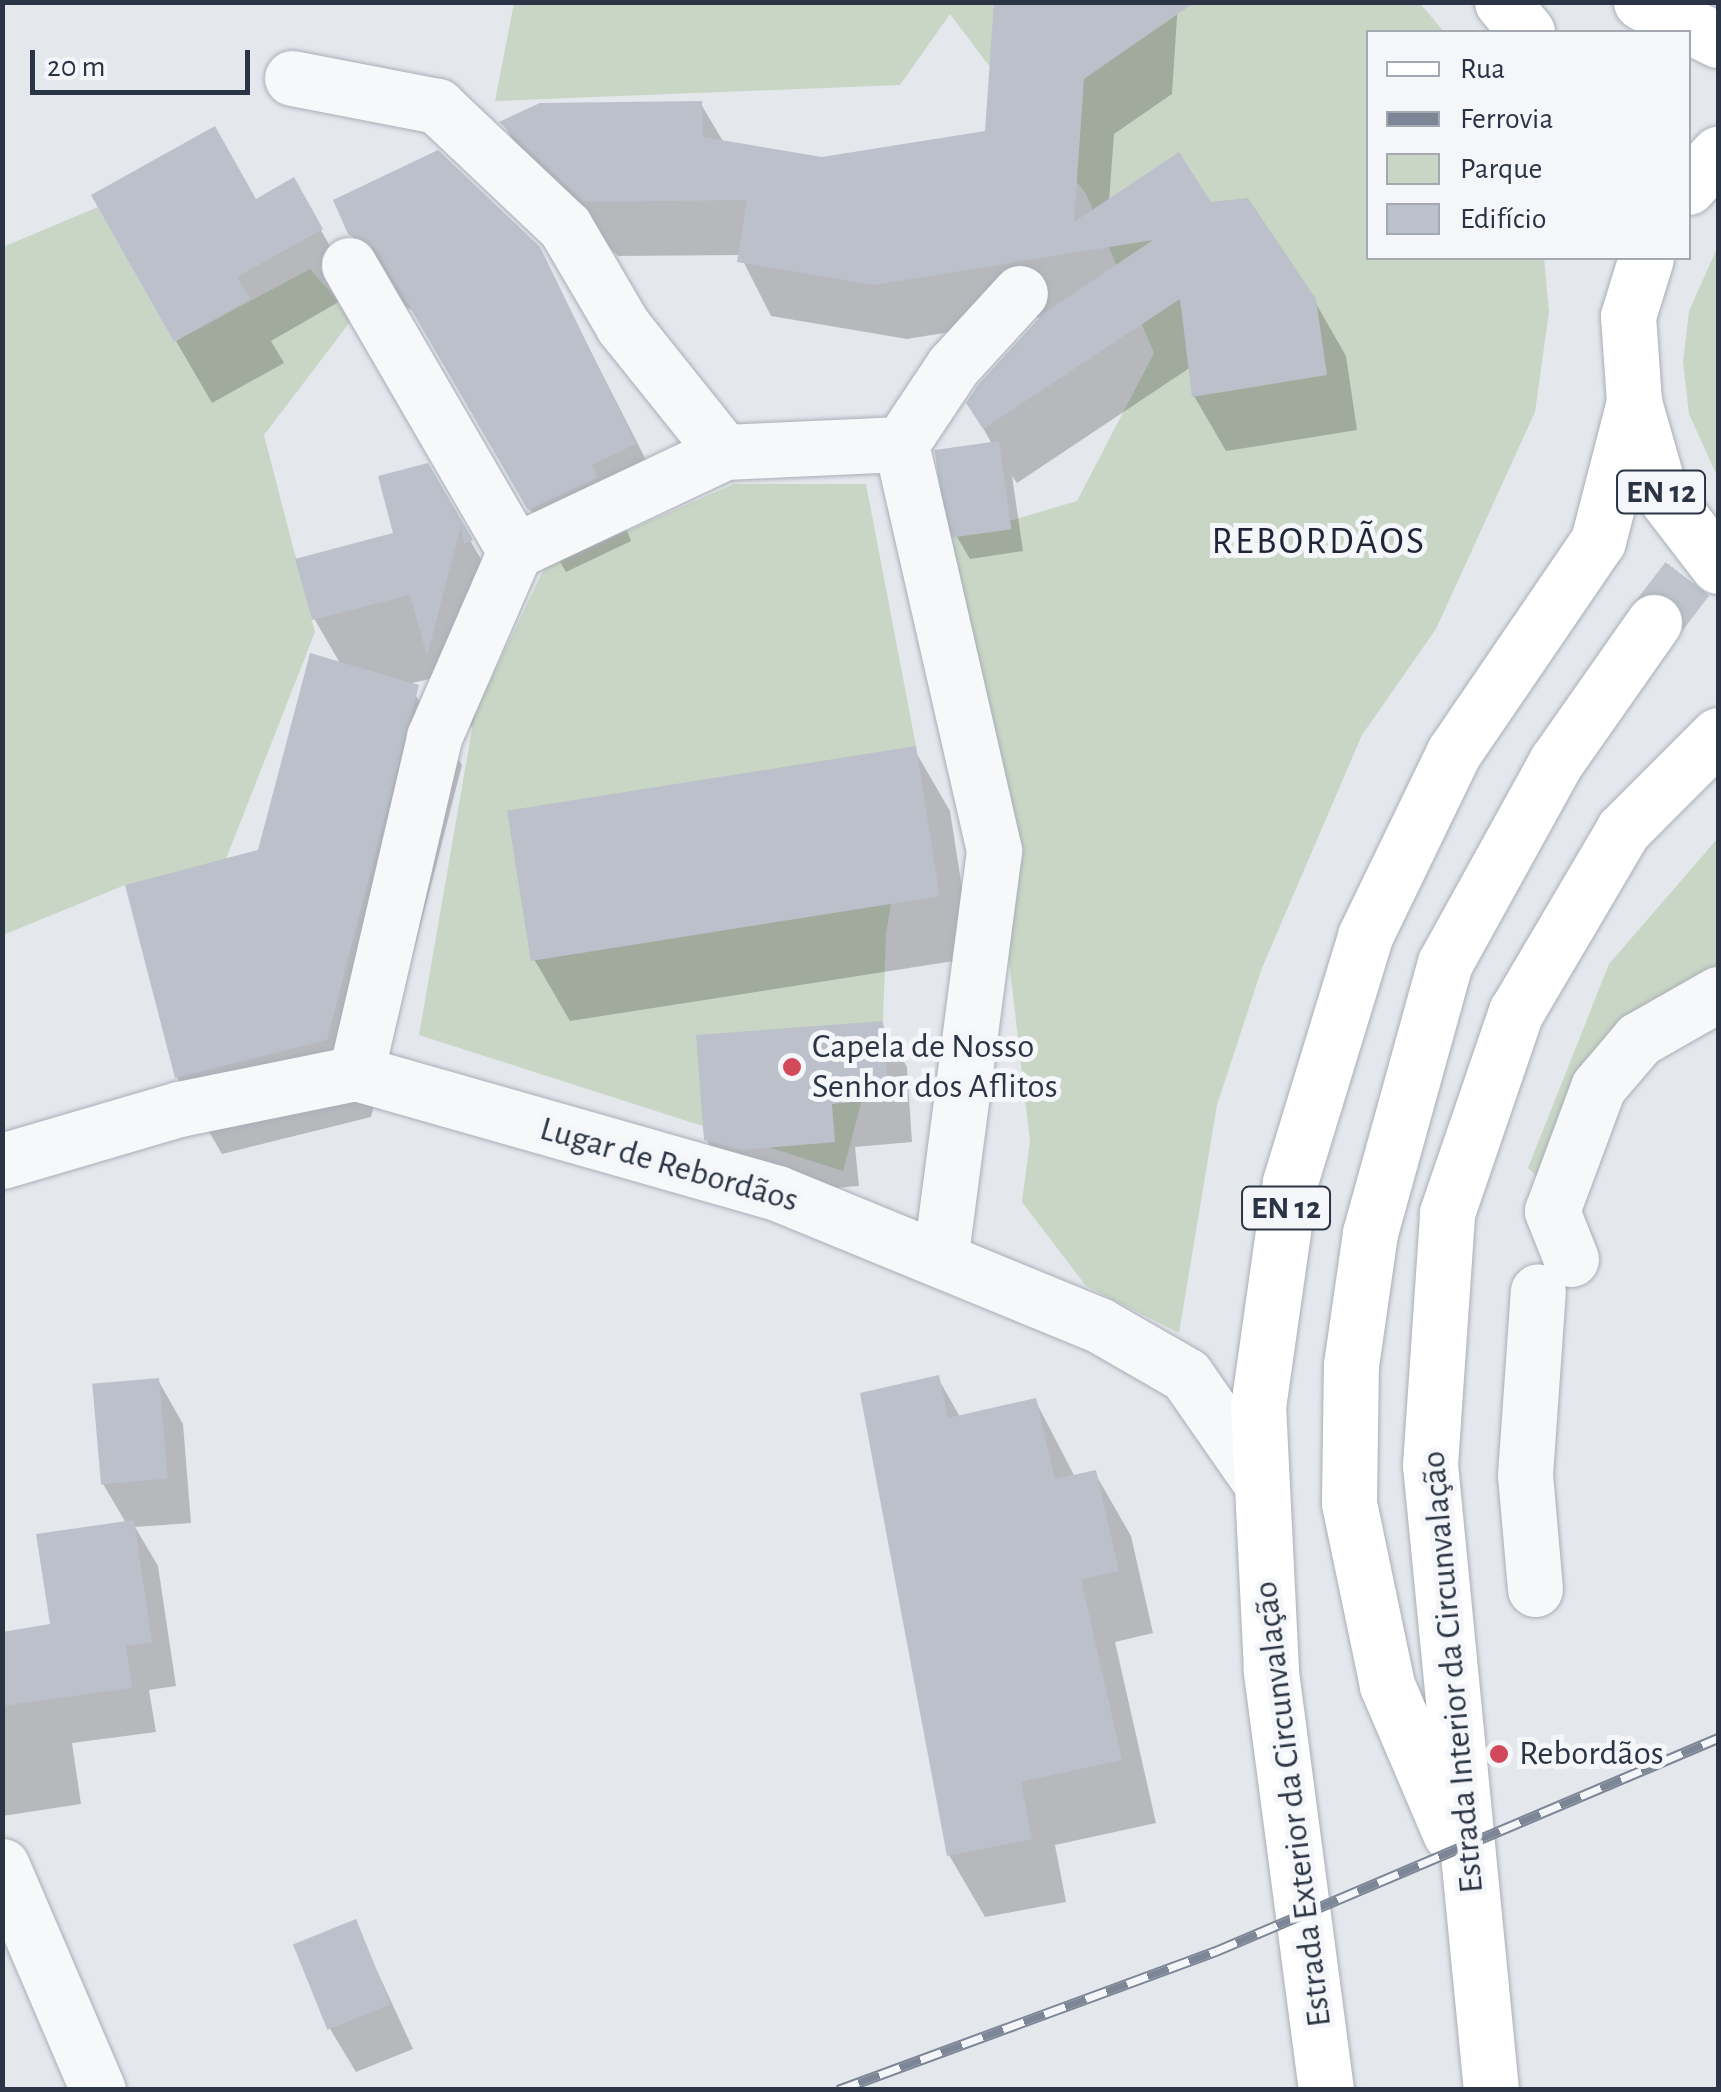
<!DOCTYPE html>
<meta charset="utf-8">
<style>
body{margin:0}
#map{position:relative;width:1721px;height:2092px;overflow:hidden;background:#e4e7ec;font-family:"Alegreya Sans",sans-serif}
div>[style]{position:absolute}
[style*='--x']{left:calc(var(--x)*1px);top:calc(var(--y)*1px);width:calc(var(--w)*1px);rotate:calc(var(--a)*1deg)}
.green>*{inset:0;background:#c9d6c5}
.shadow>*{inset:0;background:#0003}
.building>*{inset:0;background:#bbc0ca;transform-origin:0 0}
.major-tunnel>*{height:55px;margin-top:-27.5px;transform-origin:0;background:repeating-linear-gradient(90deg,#bfc3cb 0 55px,transparent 0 83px)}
.roads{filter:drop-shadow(0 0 2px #a9aeb7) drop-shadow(0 0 2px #a9aeb7)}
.minor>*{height:55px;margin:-27.5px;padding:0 27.5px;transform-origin:27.5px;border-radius:27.5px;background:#f7f8fa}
.major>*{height:55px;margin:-27.5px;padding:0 27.5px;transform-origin:27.5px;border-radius:27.5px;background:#fff}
.rail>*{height:11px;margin-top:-5.5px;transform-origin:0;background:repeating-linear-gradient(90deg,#f4f6f9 0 22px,#7d8696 0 44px);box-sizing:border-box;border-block:2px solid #7d8696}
.dots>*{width:28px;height:28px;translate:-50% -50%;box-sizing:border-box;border:5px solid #f4f6f9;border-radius:50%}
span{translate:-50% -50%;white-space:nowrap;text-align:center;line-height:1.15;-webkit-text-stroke:10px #f4f6f9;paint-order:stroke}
.shield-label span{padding:2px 8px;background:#f4f6f9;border:2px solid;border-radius:8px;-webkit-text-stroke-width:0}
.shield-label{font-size:32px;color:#2b3445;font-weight:700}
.poi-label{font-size:35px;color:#2b3445}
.left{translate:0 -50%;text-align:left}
.street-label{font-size:35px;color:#2b3445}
.neighbourhood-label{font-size:38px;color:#1d2536;letter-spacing:2.5px}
.frame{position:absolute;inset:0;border:5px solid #2b3445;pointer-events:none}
.legend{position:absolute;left:1366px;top:30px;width:325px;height:230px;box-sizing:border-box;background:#f4f6f9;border:2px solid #a4a8b1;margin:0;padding:12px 18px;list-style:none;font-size:30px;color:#2b3445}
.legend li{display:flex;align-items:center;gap:20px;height:50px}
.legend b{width:50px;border:2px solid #a4a8b1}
.scale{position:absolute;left:30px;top:50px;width:220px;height:45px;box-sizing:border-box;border:5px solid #2b3445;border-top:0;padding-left:12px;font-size:30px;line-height:35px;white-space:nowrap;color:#2b3445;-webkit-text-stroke:8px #f4f6f9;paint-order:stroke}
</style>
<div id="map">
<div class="green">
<div style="clip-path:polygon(1419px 2px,1444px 32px,1368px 32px,1368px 258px,1544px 258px,1549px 312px,1535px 412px,1436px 629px,1362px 735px,1262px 968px,1217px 1105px,1179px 1333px,1086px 1286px,1022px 1202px,1030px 1141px,974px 661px,948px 539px,1077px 501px,1154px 353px,1086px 194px,950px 14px,900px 85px,495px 101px,514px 3px)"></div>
<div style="clip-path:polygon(98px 207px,174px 342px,310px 269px,353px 318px,264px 435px,315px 632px,226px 859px,125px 885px,3px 935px,3px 247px)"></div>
<div style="clip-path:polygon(1718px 246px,1718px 478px,1689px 414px,1683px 362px,1689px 311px)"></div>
<div style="clip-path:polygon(734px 484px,866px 484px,916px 746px,886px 934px,883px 1021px,843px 1171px,419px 1035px,475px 712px,545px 567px)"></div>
<div style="clip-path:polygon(1718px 838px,1718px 980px,1590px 1080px,1572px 1209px,1528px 1168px,1609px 964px)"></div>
</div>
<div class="shadow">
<div style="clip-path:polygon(1178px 2px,1172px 94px,1114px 134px,1109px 202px,1209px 205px,1314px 300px,1346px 356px,1357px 430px,1226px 451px,1194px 396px,1191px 367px,1017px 483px,1012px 476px,1023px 551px,970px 559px,957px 537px,992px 444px,969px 403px,1043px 317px,907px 339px,771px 316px,740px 255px,618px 256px,534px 177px,503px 123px,701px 104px,724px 143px,822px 160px,987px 133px)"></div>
<div style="clip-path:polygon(293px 181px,356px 292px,271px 341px,284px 363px,212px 403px,176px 341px,256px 202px)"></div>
<div style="clip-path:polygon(350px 233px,538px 248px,670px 507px,626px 528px,631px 541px,566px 572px,415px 312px,387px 296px)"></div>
<div style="clip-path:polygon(427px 466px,515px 618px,503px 608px,472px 728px,442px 676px,408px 684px,462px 765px,371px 1117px,222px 1154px,177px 1077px,341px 665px,315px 620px,298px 561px,396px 535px)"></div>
<div style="clip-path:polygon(914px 749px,950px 811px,973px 958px,570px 1021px,534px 959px)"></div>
<div style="clip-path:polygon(882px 1024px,907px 1067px,912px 1142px,855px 1147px,859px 1186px,766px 1193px,732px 1183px,706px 1139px)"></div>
<div style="clip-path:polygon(938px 1378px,960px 1417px,1035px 1400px,1075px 1477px,1095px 1473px,1131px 1536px,1153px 1633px,1115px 1642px,1156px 1823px,1055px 1845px,1066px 1902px,985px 1917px,949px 1855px)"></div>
<div style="clip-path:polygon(158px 1380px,183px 1424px,191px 1523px,135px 1527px,158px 1566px,176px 1686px,149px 1690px,156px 1732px,72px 1743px,81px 1804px,2px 1816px,2px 1634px,53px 1626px,126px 1523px,103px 1484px)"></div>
<div style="clip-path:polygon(355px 1923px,413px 2049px,356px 2072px,330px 2029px)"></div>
</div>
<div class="building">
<div style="clip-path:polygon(994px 2px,1195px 2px,1084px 79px,1074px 222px,1179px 152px,1211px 202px,1248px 198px,1316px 299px,1327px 375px,1192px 397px,1180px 299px,983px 429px,966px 403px,978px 385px,1043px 314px,1153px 240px,874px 285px,737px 262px,747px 200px,584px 202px,499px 122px,540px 103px,702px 101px,703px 137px,822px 157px,985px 131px)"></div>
<div style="clip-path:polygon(215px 126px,256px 199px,294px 177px,323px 229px,237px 277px,250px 299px,174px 342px,91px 195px)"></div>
<div style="clip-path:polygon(438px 150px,540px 247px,636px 444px,592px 465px,597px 478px,528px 510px,376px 249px,348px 234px,333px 200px)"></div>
<div style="left:999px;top:441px;width:89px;height:65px;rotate:82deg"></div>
<div style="clip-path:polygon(428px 463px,473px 540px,464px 544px,461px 526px,427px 656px,410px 595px,312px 620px,295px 559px,393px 533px,378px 476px)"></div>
<div style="clip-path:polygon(310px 653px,419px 685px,327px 1040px,175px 1078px,125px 885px,258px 850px)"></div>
<div style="left:916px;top:746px;width:152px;height:414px;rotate:81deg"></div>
<div style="clip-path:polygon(883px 1021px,889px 1098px,832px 1104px,835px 1142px,740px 1150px,704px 1140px,696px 1035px)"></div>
<div style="clip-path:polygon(939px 1375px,948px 1418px,1036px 1398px,1055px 1479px,1096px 1470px,1119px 1571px,1081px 1579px,1122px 1760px,1021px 1782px,1032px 1839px,947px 1856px,860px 1393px)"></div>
<div style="left:159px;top:1378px;width:101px;height:67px;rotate:85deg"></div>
<div style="clip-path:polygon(134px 1520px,152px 1642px,126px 1646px,132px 1688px,2px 1706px,2px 1632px,50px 1624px,36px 1534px)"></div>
<div style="left:356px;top:1919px;width:92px;height:68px;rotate:68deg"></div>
</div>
<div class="major-tunnel">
<div style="--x:1654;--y:622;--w:106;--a:-52.7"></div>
</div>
<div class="roads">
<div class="minor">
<div style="--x:292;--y:78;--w:148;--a:10.9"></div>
<div style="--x:437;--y:106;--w:176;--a:43.4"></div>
<div style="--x:565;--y:227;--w:115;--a:59.6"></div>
<div style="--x:623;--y:326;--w:161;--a:51.3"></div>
<div style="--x:349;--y:265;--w:331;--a:59.9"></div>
<div style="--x:901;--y:444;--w:94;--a:-56.3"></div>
<div style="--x:953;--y:366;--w:99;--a:-47.5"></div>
<div style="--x:356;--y:1073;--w:345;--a:-76.9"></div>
<div style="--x:434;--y:737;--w:203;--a:-66.5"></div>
<div style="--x:515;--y:551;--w:231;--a:-25.3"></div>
<div style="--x:724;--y:452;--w:177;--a:-2.6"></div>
<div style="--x:901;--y:444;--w:417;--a:77.1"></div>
<div style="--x:994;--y:851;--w:407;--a:97.5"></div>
<div style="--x:2;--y:1161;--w:184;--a:-16.4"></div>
<div style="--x:179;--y:1109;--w:181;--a:-11.5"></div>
<div style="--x:356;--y:1073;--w:438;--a:15.9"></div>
<div style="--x:777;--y:1193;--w:348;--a:22.3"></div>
<div style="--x:1099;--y:1325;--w:100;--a:29.9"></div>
<div style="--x:1186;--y:1375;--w:131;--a:55.2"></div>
<div style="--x:1571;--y:1259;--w:52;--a:-111.6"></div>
<div style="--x:1552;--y:1211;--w:132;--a:-69.6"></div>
<div style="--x:1598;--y:1087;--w:63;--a:-49.5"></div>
<div style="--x:1639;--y:1039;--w:91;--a:-29.7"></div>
<div style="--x:1535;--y:1589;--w:114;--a:-95"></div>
<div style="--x:1525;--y:1475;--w:184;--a:-86"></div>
<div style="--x:2;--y:1866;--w:244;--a:66.8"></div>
</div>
<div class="major">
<div style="--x:1502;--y:2;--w:39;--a:50"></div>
<div style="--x:1641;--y:2;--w:86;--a:26.3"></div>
<div style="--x:1688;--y:187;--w:45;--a:-47.7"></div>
<div style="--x:1646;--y:258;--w:61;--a:107.2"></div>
<div style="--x:1628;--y:316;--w:86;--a:86"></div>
<div style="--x:1634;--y:402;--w:91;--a:74"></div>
<div style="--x:1659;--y:489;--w:97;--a:52.5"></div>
<div style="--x:1450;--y:1833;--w:161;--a:-113.1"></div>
<div style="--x:1387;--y:1685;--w:186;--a:-101.8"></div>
<div style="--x:1349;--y:1503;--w:138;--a:-89.2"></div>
<div style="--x:1351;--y:1365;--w:133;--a:-81.8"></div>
<div style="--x:1370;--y:1233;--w:280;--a:-74.5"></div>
<div style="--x:1445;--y:963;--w:230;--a:-61.1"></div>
<div style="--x:1556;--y:762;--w:171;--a:-55"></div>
<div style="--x:1326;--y:2090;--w:424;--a:-97.5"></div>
<div style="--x:1271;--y:1670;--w:263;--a:-92.8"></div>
<div style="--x:1258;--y:1407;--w:227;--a:-81.9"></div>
<div style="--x:1290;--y:1182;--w:257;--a:-73"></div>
<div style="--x:1365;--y:936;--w:204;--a:-64.2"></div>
<div style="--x:1454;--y:752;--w:255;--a:-55.7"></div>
<div style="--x:1598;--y:541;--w:144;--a:-75.5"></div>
<div style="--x:1491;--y:2090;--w:628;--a:-95.57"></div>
<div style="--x:1430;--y:1465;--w:253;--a:-86.1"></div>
<div style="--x:1447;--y:1213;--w:213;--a:-71.1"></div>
<div style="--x:1516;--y:1012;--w:211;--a:-59.5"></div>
<div style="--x:1623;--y:830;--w:134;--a:-45"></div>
</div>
</div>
<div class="rail">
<div style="--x:838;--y:2090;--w:403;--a:-20.2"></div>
<div style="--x:1216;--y:1951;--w:545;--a:-22.99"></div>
</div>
<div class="dots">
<div style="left:792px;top:1067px;background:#d1495b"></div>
<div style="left:1499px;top:1754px;background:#d1495b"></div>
</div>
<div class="shield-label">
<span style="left:1661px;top:492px">EN 12</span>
<span style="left:1286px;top:1208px">EN 12</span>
</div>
<div class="poi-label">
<span class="left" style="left:812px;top:1067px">Capela de Nosso<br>Senhor dos Aflitos</span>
<span class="left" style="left:1519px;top:1754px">Rebordãos</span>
</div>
<div class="street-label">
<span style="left:669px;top:1165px;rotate:16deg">Lugar de Rebordãos</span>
<span style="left:1453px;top:1672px;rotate:-95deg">Estrada Interior da Circunvalação</span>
<span style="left:1293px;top:1804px;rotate:-97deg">Estrada Exterior da Circunvalação</span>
</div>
<div class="neighbourhood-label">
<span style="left:1319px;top:543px">REBORDÃOS</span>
</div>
<div class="frame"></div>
<ul class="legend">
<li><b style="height:12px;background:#fff"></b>Rua</li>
<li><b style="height:12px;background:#7d8696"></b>Ferrovia</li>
<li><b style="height:28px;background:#c9d6c5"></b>Parque</li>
<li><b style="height:28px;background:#bbc0ca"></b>Edifício</li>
</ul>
<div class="scale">20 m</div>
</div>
